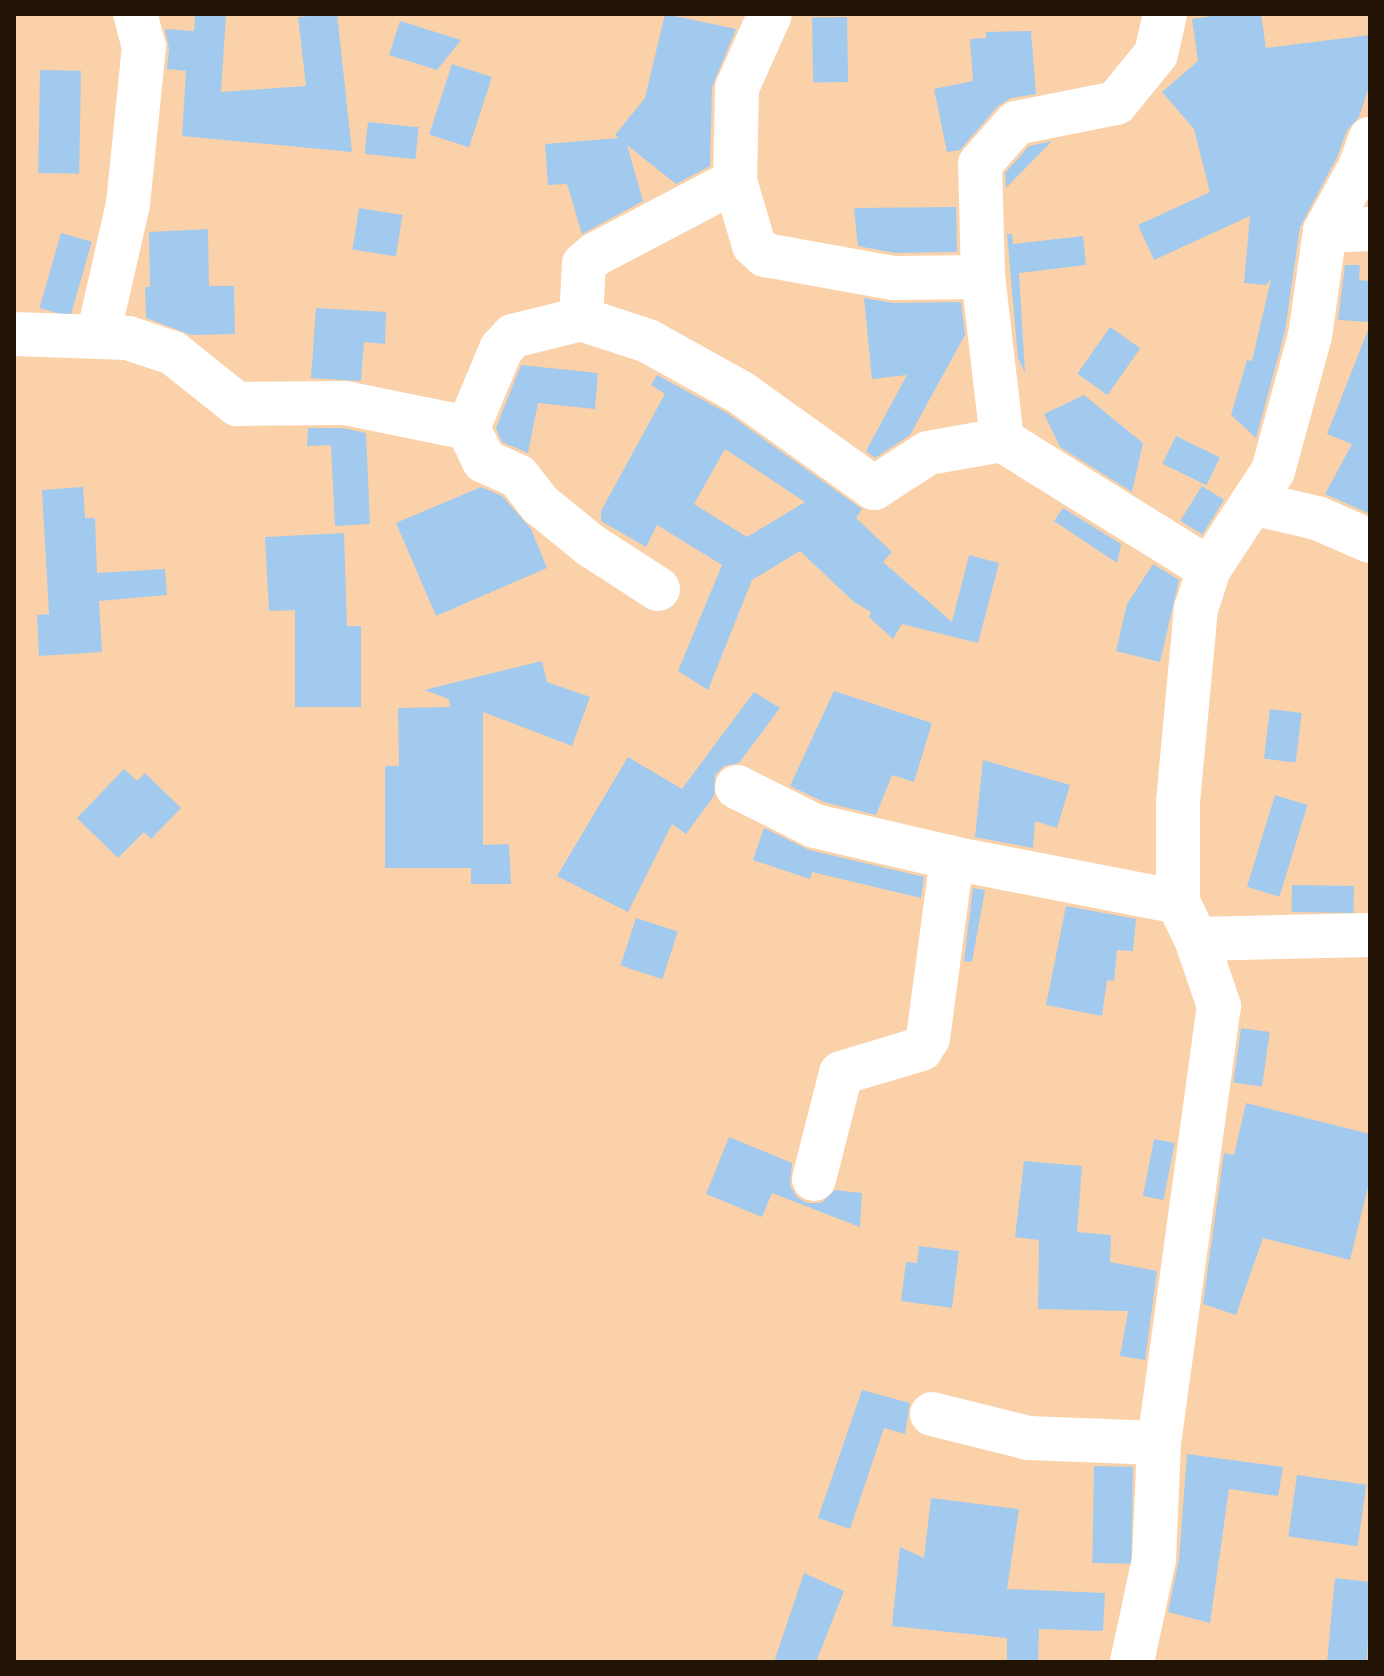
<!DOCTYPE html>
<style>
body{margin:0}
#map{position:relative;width:1384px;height:1676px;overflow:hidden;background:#fbd1a9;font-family:Lato,sans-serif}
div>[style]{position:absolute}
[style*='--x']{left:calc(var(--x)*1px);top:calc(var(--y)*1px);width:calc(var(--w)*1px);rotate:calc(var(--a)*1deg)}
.building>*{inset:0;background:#a2caee;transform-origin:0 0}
.minor>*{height:44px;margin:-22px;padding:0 22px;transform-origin:22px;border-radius:22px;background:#fff}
span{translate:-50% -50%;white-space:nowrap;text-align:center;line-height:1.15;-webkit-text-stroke:7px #fbd1a9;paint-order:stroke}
.frame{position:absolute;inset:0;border:16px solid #221405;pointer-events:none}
</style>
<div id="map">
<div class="building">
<div style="clip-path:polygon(195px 14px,226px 16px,221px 92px,306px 86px,298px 17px,337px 14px,352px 152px,182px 136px,186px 71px,167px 69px,169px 49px,165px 29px,194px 31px)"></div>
<div style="clip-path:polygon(665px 14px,736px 29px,712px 87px,710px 166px,676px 184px,627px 145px,643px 201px,582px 234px,567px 184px,548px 185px,545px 144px,619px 138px,615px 135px,645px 98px)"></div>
<div style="clip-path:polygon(1225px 14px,1261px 14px,1266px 48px,1370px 35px,1370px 84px,1359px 117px,1347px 130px,1337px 157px,1300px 227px,1285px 331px,1256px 438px,1231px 415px,1247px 360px,1252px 361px,1271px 279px,1266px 285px,1244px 283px,1250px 216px,1154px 260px,1138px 225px,1210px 192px,1194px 129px,1162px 92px,1198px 61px,1192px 19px)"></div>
<div style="left:847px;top:17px;width:65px;height:35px;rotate:89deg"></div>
<div style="clip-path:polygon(400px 21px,461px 40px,437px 70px,389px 55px)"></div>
<div style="clip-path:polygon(1031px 31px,1036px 94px,1011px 98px,998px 106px,960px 150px,947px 152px,934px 89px,973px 81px,970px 39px,986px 38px,986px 32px)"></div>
<div style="left:452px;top:64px;width:42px;height:74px;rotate:18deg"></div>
<div style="left:40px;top:70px;width:41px;height:103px;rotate:1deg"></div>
<div style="left:368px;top:122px;width:51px;height:32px;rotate:6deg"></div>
<div style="clip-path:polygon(1052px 141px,1006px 188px,1005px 173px,1029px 146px)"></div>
<div style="clip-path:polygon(956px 207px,957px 252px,895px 253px,858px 246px,854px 208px)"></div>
<div style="left:359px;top:208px;width:44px;height:42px;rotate:9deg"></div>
<div style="clip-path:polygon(208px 229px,209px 286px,234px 286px,235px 334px,191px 335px,146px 318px,145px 287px,150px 287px,149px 232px)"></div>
<div style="left:61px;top:233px;width:32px;height:78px;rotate:16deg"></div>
<div style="clip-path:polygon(1007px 234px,1012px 234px,1013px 244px,1083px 236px,1086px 265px,1019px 273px,1025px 373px,1018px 358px)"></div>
<div style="clip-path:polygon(1345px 265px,1360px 265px,1359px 280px,1370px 281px,1370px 322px,1338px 320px)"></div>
<div style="clip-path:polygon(864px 298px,893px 303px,961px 302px,965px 335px,910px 435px,875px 458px,866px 451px,907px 375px,872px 379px)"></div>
<div style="clip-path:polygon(316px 308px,386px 312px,385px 344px,364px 342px,361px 381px,311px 378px)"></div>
<div style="left:1110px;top:327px;width:37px;height:57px;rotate:35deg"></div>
<div style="clip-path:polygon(1368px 330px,1370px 331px,1370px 514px,1325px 494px,1352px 444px,1327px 434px)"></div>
<div style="clip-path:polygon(521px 365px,598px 373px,595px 409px,538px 403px,528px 453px,502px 442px,496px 428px)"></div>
<div style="clip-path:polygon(evenodd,657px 375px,727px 413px,862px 509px,856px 518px,892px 552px,883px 562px,952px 622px,969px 555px,999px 563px,978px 643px,902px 624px,893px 639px,869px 617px,871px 612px,854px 602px,800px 551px,752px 580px,708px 690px,678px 671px,722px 565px,657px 525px,646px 547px,601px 521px,601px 511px,665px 394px,651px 385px,657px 375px,725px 449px,805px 502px,747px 537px,694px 504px,725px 449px)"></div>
<div style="clip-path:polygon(1084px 395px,1143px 443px,1132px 492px,1060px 447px,1044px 414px)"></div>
<div style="clip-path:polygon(308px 428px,343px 428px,366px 433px,370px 524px,335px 526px,331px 445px,307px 446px)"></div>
<div style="left:1176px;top:436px;width:49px;height:31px;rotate:26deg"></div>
<div style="left:1202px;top:486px;width:26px;height:41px;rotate:32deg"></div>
<div style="clip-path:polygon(83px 487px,85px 518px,95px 518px,97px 573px,165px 569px,167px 595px,99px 601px,102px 652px,39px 656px,37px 615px,49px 614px,42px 490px)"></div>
<div style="clip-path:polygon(481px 487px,502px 496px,531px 529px,547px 568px,436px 616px,396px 523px)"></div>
<div style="clip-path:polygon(1063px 508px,1121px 544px,1117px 563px,1054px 521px)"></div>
<div style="clip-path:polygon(344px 533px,347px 626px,361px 626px,361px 707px,295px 707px,295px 610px,269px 611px,265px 537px)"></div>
<div style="clip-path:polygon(1153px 564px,1179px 580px,1160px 662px,1116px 651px,1127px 604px)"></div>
<div style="clip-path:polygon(542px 661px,547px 682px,590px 697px,572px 746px,483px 712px,483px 845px,509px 844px,511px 884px,471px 884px,471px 868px,385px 868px,385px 766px,399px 766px,398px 708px,450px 707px,449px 699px,424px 690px)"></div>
<div style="clip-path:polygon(834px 691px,932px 723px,914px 782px,892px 775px,876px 815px,824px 802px,790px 786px)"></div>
<div style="clip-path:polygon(754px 692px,780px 708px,739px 763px,724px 766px,715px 775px,714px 796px,686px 834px,672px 824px,628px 912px,557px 876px,628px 757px,682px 789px)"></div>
<div style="left:1270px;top:709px;width:32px;height:50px;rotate:7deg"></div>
<div style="clip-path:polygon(983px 760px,1070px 785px,1057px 828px,1035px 821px,1033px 848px,975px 837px)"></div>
<div style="clip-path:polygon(124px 769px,137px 781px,145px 773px,181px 808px,151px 839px,144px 832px,118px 858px,77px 818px)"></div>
<div style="left:1275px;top:795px;width:34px;height:96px;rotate:17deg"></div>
<div style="clip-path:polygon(764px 828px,809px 850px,924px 877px,921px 898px,812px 872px,810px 879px,753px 860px)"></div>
<div style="left:1292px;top:885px;width:62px;height:27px;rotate:1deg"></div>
<div style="clip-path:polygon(973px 888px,985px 890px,972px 962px,964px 961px)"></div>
<div style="clip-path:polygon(1066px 906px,1136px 919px,1133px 951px,1117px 950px,1114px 981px,1107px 980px,1102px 1016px,1046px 1005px)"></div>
<div style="left:636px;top:918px;width:44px;height:50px;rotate:18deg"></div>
<div style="left:1241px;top:1028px;width:29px;height:55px;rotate:8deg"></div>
<div style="clip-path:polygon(1246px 1103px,1370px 1134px,1370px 1179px,1350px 1260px,1263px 1238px,1236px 1315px,1203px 1304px,1224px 1153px,1234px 1155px)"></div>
<div style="clip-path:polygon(729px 1137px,792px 1163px,790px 1186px,797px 1197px,807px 1203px,821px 1203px,835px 1190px,862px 1193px,860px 1227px,772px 1193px,762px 1217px,706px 1194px)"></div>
<div style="left:1154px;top:1139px;width:21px;height:58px;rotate:11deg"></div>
<div style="clip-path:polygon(1024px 1161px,1082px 1166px,1077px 1232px,1111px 1235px,1110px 1262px,1157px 1271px,1145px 1360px,1120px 1356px,1128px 1311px,1038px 1309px,1039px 1240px,1015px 1237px)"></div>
<div style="clip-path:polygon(919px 1246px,959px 1251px,952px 1308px,901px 1301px,906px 1262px,917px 1263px)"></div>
<div style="clip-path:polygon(862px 1390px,910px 1403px,905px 1434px,884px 1428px,850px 1529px,818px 1518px)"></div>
<div style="clip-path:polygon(1187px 1454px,1283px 1467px,1278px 1496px,1229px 1489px,1210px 1623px,1168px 1612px,1179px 1560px)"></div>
<div style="left:1094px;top:1466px;width:39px;height:97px;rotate:1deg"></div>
<div style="left:1297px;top:1475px;width:70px;height:62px;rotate:8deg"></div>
<div style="clip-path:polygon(931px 1498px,1019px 1509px,1007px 1589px,1105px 1593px,1103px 1631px,1039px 1629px,1038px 1662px,1007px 1662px,1007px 1638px,892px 1626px,900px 1547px,924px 1558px)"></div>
<div style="clip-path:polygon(804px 1573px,844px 1591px,816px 1662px,774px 1662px)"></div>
<div style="clip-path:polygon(1335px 1578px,1370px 1582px,1367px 1662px,1327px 1662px)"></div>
</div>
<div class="minor">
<div style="--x:770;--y:14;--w:81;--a:114"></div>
<div style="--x:737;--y:88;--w:93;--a:91.2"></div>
<div style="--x:735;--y:181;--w:67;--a:73.5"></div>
<div style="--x:754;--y:245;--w:15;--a:42"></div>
<div style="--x:765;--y:255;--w:130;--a:10.2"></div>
<div style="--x:893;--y:278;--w:90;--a:-0.6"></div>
<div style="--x:1325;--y:231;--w:45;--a:-2.5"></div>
<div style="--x:581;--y:319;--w:55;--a:-86.9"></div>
<div style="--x:584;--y:264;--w:16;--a:-40"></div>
<div style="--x:596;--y:254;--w:157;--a:-27.7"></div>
<div style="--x:14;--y:334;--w:114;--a:2"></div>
<div style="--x:128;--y:338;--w:47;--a:18.4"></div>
<div style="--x:173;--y:353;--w:82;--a:38.6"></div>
<div style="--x:237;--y:404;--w:108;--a:-0.5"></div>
<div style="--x:345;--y:403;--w:126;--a:11.5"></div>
<div style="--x:468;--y:428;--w:37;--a:64"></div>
<div style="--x:484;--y:461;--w:37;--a:24"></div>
<div style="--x:518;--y:476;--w:37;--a:52"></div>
<div style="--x:541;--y:505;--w:63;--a:39.2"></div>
<div style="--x:590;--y:545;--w:81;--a:32.9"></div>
<div style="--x:98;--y:336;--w:135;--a:-77.2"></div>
<div style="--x:128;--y:204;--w:158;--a:-84.2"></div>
<div style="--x:144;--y:47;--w:34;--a:-105"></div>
<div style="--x:468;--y:428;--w:86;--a:-67.3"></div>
<div style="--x:501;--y:349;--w:18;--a:-47"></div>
<div style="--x:513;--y:336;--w:70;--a:-14"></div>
<div style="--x:581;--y:319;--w:71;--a:18.2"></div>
<div style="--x:648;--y:341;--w:105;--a:29"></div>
<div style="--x:740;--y:392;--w:165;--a:35.6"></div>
<div style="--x:874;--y:488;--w:64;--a:-32.9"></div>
<div style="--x:928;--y:453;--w:75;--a:-10"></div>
<div style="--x:1002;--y:440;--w:244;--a:31.9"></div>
<div style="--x:1002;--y:440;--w:164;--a:-96.6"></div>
<div style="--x:983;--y:277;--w:113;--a:-91.5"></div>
<div style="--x:980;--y:164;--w:55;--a:-48.7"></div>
<div style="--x:1016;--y:123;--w:102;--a:-11.3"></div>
<div style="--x:1116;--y:103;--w:63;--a:-50.8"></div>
<div style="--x:1156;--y:54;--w:41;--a:-77.3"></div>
<div style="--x:1252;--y:503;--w:67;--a:13"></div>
<div style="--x:1317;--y:518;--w:58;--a:23.5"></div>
<div style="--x:737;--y:787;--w:87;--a:26.6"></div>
<div style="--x:815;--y:826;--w:141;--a:13.1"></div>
<div style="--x:952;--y:858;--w:230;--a:11"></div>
<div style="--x:1196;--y:939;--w:41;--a:-115.9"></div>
<div style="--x:1178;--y:902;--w:100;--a:-90"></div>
<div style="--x:1178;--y:802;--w:194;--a:-84.7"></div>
<div style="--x:1196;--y:609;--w:42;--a:-72"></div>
<div style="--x:1209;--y:569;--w:117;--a:-56.9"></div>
<div style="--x:1273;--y:471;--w:140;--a:-74.7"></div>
<div style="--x:1310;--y:336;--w:106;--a:-81.9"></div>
<div style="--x:1325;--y:231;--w:73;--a:-61.3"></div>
<div style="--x:1360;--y:167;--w:30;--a:-70"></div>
<div style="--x:814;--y:1179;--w:109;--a:-75.7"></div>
<div style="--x:841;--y:1073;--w:84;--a:-16.7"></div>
<div style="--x:921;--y:1049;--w:13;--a:-58"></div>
<div style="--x:928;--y:1038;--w:182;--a:-82.4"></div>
<div style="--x:932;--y:1414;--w:99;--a:14"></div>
<div style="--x:1028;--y:1438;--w:131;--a:2.2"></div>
<div style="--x:1132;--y:1662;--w:105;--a:-77.9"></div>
<div style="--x:1154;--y:1559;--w:116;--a:-87.5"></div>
<div style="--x:1159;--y:1443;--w:441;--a:-82.2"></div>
<div style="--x:1219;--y:1006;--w:71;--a:-108.9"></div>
<div style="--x:1196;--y:939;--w:174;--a:-1.3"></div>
</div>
<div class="frame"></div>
</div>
